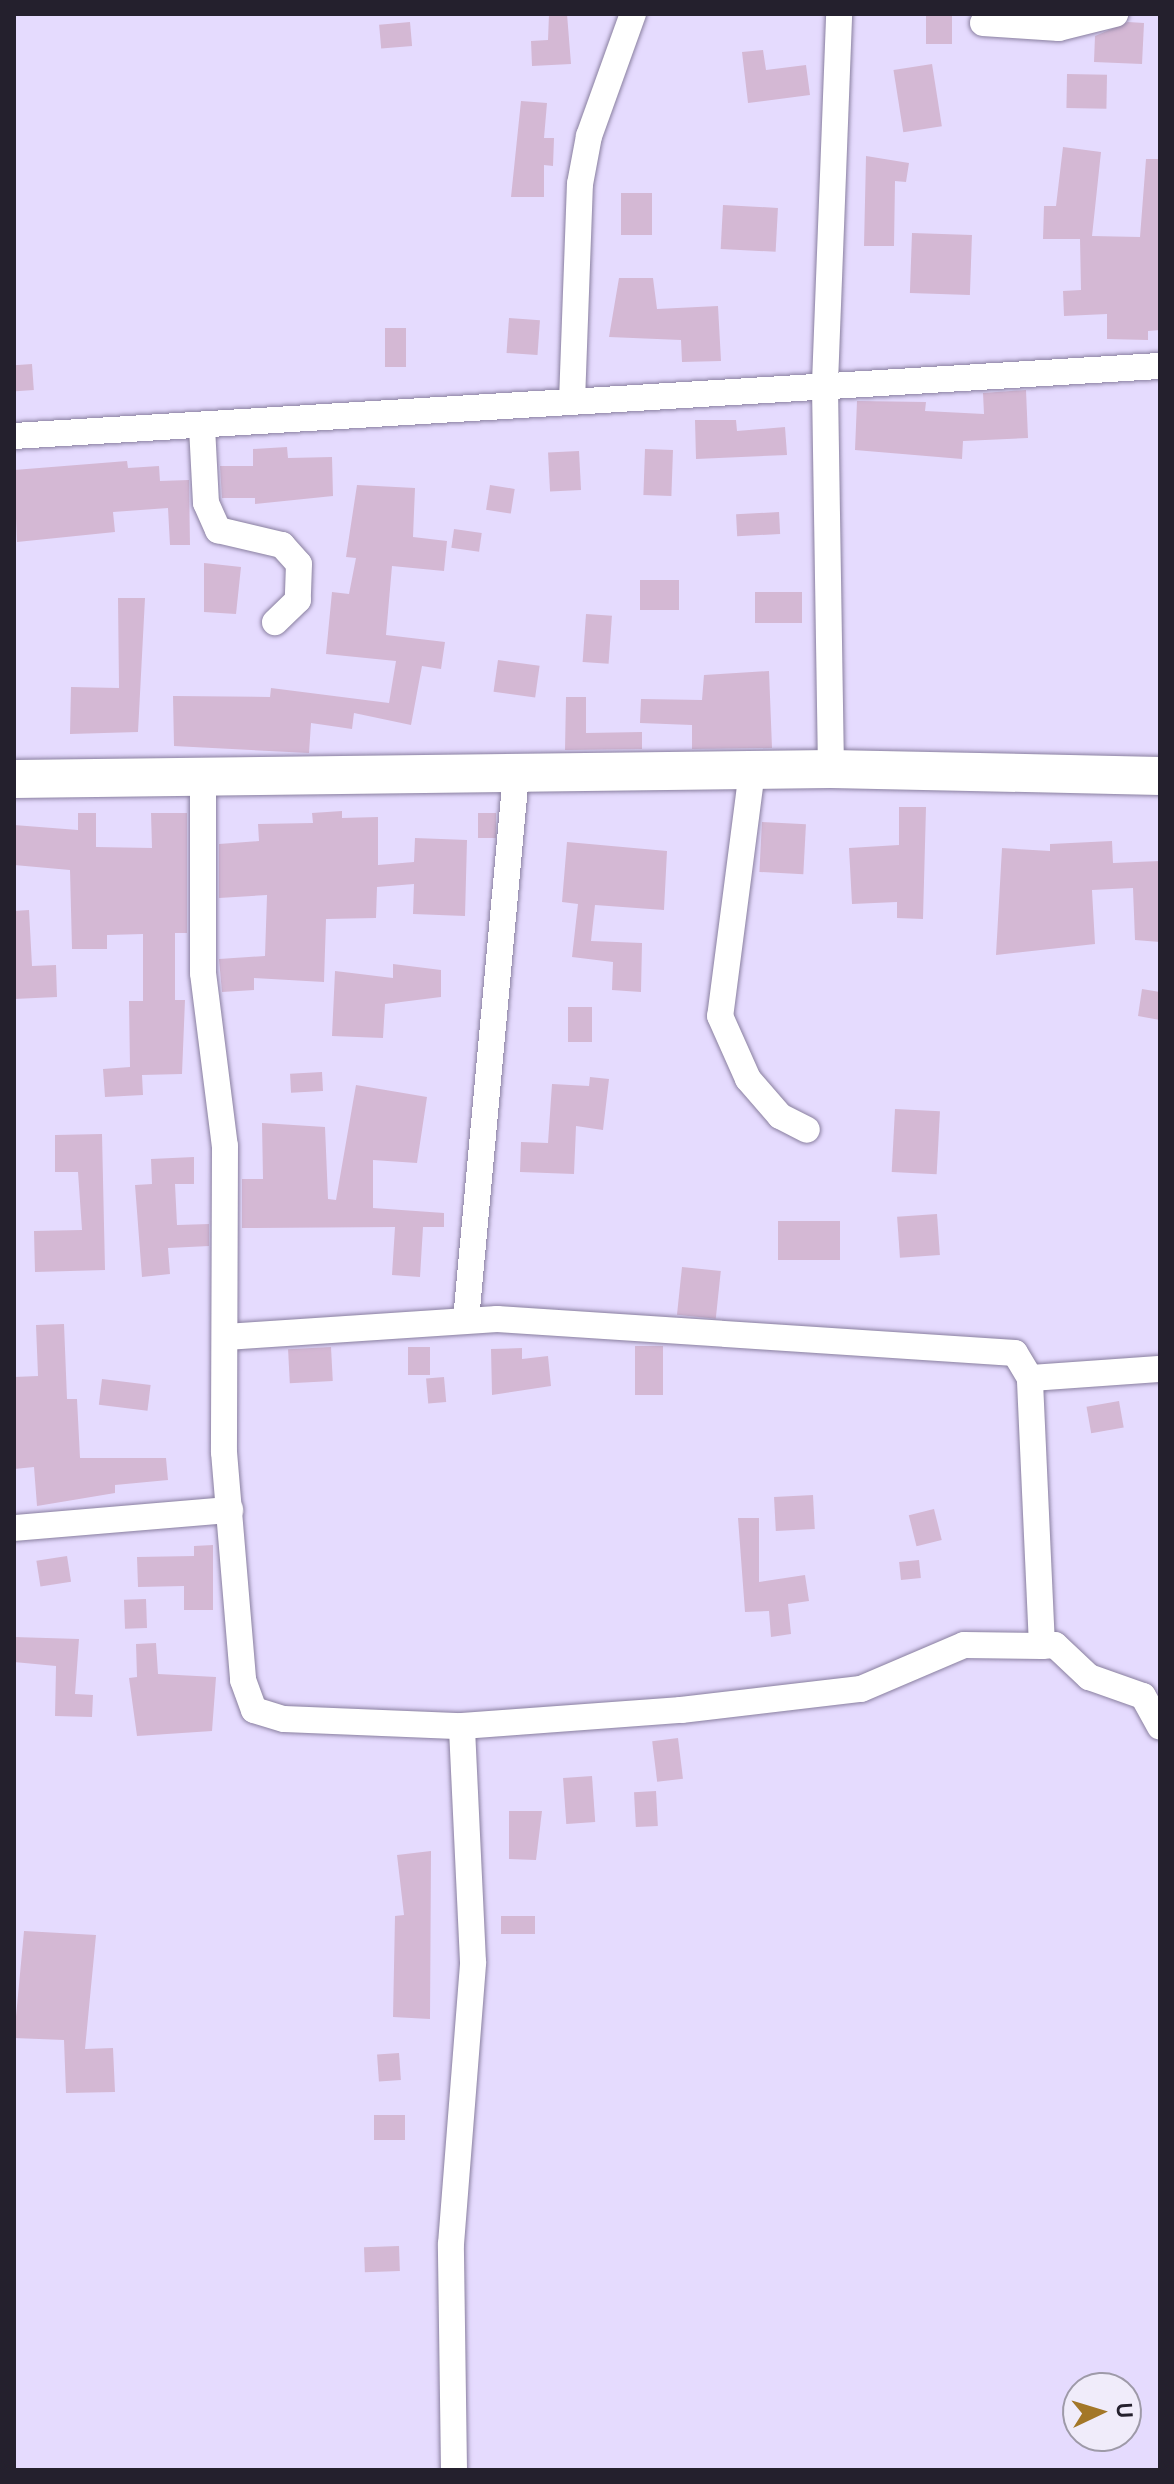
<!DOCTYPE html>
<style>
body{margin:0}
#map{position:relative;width:1174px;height:2484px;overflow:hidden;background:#e5dbfe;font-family:Figtree,sans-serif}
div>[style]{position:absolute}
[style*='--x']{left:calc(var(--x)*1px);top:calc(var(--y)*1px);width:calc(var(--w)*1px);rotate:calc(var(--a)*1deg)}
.building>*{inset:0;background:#d4b8d4;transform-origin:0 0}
.roads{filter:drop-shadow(0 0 2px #897f9f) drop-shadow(0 0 2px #897f9f)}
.street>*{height:26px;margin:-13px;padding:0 13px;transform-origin:13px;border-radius:13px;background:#fff}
.secondary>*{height:38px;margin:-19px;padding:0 19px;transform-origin:19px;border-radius:19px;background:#fff}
span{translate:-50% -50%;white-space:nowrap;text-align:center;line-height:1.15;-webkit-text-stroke:6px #f0ecfa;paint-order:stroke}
.frame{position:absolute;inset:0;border:16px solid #24202d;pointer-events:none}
.north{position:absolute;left:1062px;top:2372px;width:80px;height:80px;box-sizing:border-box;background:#f0ecfa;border:2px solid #9e9aa8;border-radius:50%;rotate:86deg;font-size:22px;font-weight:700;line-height:32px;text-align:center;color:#24202d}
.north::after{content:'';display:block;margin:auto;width:28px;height:36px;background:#a37728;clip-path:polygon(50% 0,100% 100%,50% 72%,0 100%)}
</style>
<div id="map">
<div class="building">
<div style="clip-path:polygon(549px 14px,567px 14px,571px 64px,532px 66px,531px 41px,548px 40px)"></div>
<div style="left:926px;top:14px;width:26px;height:30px"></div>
<div style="left:410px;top:22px;width:24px;height:31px;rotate:85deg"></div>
<div style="clip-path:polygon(1128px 22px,1144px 23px,1142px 64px,1094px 62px,1095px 36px)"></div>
<div style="clip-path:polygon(763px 50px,766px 70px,806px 65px,810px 95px,748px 103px,742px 52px)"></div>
<div style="left:932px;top:64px;width:63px;height:39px;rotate:81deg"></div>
<div style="left:1067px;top:74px;width:40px;height:34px;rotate:1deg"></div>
<div style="clip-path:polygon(521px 101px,547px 103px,544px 138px,554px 138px,553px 166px,544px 165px,544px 197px,511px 197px)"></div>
<div style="clip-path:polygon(1063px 147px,1101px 152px,1092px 236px,1140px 237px,1146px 159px,1160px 159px,1160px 330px,1148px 331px,1148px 340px,1107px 339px,1107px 314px,1064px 316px,1063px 291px,1081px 290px,1080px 239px,1043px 239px,1044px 206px,1056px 206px)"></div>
<div style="clip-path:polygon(866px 156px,909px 163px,906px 182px,895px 181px,894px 246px,864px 246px)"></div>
<div style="left:621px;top:193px;width:31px;height:42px"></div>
<div style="left:723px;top:205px;width:55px;height:44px;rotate:3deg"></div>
<div style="left:912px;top:233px;width:60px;height:60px;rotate:2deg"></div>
<div style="clip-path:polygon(619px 278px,653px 278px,657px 309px,718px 306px,721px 361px,682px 362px,681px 340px,609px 337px)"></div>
<div style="left:509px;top:318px;width:31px;height:35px;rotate:4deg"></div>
<div style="left:385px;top:328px;width:21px;height:39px"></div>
<div style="left:32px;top:364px;width:26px;height:18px;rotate:86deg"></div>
<div style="clip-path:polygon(1026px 390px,1028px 438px,963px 441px,962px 459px,855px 450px,857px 401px,926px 402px,925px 411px,984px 414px,983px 393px)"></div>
<div style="clip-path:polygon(695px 420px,736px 420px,737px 431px,785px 427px,787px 455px,696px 459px)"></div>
<div style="clip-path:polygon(287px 447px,288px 458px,332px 457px,333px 496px,255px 504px,255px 498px,222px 498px,220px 466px,253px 466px,253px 449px)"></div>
<div style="left:645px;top:449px;width:28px;height:46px;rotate:2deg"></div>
<div style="left:579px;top:451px;width:39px;height:31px;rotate:87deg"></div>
<div style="clip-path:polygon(127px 461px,128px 468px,159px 466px,160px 481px,189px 480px,190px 545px,170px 545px,168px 508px,113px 512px,115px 532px,17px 542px,14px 470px)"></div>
<div style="clip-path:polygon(357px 485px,415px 488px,413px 537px,447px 541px,444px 571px,392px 566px,386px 635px,445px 642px,441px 669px,422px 666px,411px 725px,354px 713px,352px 729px,311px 723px,309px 753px,174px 746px,173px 696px,270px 697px,271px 688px,389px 703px,396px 661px,326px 654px,332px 592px,349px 594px,356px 558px,346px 557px)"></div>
<div style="left:490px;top:485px;width:25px;height:25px;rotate:9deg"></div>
<div style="left:779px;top:512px;width:22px;height:43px;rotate:87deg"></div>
<div style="left:454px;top:529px;width:28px;height:19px;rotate:8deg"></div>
<div style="clip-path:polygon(204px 563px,241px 567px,236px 614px,204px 612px)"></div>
<div style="left:640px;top:580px;width:39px;height:30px"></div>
<div style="left:802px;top:592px;width:31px;height:47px;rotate:90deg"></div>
<div style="clip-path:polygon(118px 598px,145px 598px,138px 732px,70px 734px,71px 687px,119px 688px)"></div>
<div style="left:586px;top:614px;width:26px;height:48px;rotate:4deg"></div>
<div style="left:498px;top:660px;width:42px;height:32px;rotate:8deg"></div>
<div style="clip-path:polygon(769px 671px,772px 748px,692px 749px,692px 725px,640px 723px,641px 699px,702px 700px,704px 675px)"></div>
<div style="clip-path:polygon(566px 697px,586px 697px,586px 733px,642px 732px,642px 749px,565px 750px)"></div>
<div style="clip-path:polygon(899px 807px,926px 807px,923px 919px,897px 918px,897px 902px,852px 904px,849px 848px,899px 845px)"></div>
<div style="clip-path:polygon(342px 811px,342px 818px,378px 817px,378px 865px,414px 862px,415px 838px,467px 840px,465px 916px,413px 914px,414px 884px,377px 887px,376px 918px,326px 919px,324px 982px,254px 978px,254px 990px,222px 992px,219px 959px,265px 956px,267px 895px,219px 898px,219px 844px,259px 841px,258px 824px,313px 823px,312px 813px)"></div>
<div style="clip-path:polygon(78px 813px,96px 813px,96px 847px,152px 848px,151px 813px,187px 813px,187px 933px,175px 933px,175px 1000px,185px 1000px,182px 1074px,142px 1075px,143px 1095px,105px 1097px,103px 1069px,130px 1067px,129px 1001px,143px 1001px,143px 934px,107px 935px,107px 949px,72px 949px,70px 870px,14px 865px,14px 825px,78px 830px)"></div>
<div style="left:478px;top:813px;width:18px;height:25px"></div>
<div style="left:762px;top:822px;width:44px;height:50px;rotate:3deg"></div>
<div style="clip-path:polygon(1112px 841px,1113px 863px,1160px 861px,1160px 942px,1135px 940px,1133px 888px,1092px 890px,1095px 944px,996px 955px,1002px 848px,1050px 851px,1050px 844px)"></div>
<div style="clip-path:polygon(567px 842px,667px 851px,664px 910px,595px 905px,591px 941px,642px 943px,641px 992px,612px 990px,613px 962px,572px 957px,578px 904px,562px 902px)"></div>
<div style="clip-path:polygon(29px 910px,32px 966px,56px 965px,57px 997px,14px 999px,14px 911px)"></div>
<div style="clip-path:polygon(393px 964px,441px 970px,441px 997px,385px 1004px,383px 1038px,332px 1036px,335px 971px,393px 978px)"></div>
<div style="clip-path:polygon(1142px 989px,1160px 992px,1160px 1020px,1138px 1016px)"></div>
<div style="left:568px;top:1007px;width:24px;height:35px"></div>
<div style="left:322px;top:1072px;width:19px;height:32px;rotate:87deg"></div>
<div style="clip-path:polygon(590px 1077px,609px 1079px,603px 1130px,576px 1126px,574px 1174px,520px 1172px,521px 1142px,548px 1143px,552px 1084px,589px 1086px)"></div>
<div style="clip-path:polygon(356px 1085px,427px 1097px,417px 1163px,373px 1160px,373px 1208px,444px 1213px,444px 1227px,423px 1227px,420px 1277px,392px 1275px,395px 1227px,242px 1228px,242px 1179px,263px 1179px,262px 1123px,325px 1127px,328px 1199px,336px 1200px)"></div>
<div style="left:895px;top:1109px;width:45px;height:63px;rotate:3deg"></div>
<div style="clip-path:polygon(102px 1134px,105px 1270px,35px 1272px,34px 1231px,82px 1230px,78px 1172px,55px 1172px,55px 1135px)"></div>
<div style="clip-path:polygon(194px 1157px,194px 1184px,175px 1184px,177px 1225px,209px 1224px,209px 1246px,168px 1248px,170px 1274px,142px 1277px,135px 1185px,152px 1184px,151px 1159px)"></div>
<div style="left:937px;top:1214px;width:41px;height:40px;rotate:86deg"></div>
<div style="left:778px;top:1221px;width:62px;height:39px"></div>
<div style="left:682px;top:1267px;width:39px;height:48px;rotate:6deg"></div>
<div style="clip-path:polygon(64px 1324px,67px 1399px,77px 1399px,80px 1458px,166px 1458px,168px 1480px,115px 1485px,115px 1493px,37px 1506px,34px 1467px,14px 1469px,14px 1377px,38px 1376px,36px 1325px)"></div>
<div style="left:635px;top:1346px;width:28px;height:49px"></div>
<div style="left:331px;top:1347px;width:34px;height:43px;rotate:87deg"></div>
<div style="left:408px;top:1347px;width:22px;height:28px"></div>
<div style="clip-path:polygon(522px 1348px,522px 1359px,548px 1356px,551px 1386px,492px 1395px,491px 1349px)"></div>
<div style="left:444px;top:1377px;width:25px;height:18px;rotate:85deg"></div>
<div style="left:102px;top:1379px;width:49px;height:26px;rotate:7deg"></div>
<div style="left:1119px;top:1401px;width:27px;height:33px;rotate:80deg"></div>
<div style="left:813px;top:1495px;width:34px;height:39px;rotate:87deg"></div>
<div style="left:934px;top:1509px;width:32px;height:26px;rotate:76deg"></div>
<div style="clip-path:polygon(738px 1518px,759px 1518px,759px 1582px,805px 1575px,809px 1601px,788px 1604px,791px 1634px,771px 1637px,769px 1611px,745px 1612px)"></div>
<div style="clip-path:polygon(213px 1545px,213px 1610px,184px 1610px,184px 1586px,138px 1587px,137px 1557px,194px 1556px,194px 1546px)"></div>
<div style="left:67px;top:1556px;width:26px;height:31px;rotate:81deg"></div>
<div style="left:919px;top:1560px;width:18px;height:20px;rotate:84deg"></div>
<div style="left:146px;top:1599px;width:29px;height:22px;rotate:88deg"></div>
<div style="clip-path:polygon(14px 1637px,79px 1639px,75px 1694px,93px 1695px,92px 1717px,55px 1716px,56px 1666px,14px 1662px)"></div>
<div style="clip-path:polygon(156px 1643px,158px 1674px,216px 1677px,212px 1731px,137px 1736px,129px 1678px,137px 1677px,136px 1644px)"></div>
<div style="left:678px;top:1738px;width:41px;height:26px;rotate:83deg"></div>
<div style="left:592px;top:1776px;width:46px;height:29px;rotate:86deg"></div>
<div style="left:656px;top:1791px;width:35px;height:22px;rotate:87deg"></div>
<div style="clip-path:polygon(509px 1811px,542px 1811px,536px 1860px,509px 1859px)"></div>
<div style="clip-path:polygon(431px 1851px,430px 2019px,393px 2017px,395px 1916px,404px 1915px,397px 1855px)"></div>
<div style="left:535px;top:1916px;width:18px;height:34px;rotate:90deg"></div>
<div style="clip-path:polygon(24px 1931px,96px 1935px,85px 2049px,113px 2048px,115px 2092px,66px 2093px,64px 2040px,14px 2038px)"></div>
<div style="left:399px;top:2053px;width:27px;height:22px;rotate:86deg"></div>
<div style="left:374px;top:2115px;width:31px;height:25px"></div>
<div style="left:399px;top:2246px;width:25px;height:35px;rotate:88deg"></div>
</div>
<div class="roads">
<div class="street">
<div style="--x:983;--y:23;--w:76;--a:3.8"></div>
<div style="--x:1059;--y:28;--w:58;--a:-14"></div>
<div style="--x:572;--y:401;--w:217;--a:-87.9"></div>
<div style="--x:580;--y:184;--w:49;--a:-79.4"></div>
<div style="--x:589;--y:136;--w:130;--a:-70.2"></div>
<div style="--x:202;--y:427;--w:76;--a:87"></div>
<div style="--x:206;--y:503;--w:30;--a:66"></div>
<div style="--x:218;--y:530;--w:66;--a:13.2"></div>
<div style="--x:282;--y:545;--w:25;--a:48"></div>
<div style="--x:299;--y:564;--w:36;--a:92"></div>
<div style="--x:298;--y:600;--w:32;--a:136"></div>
<div style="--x:14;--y:436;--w:1148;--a:-3.5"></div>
<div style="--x:831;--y:769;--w:386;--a:-90.9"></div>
<div style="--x:825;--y:383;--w:369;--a:-87.8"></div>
<div style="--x:752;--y:771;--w:247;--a:97.4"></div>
<div style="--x:720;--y:1016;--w:69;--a:66"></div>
<div style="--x:748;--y:1079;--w:49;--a:49.1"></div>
<div style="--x:780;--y:1116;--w:30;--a:27"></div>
<div style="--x:203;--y:780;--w:193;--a:90"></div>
<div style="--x:203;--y:973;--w:174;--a:82.8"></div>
<div style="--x:225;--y:1146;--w:306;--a:90.2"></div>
<div style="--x:224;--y:1452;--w:229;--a:85.2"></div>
<div style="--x:243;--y:1680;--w:32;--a:70"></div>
<div style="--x:254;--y:1710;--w:31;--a:17"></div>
<div style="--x:284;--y:1719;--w:178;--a:2.3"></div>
<div style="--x:462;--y:1726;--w:220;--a:-4.2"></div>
<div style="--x:681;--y:1710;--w:181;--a:-6.7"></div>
<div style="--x:861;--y:1689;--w:112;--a:-23.1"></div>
<div style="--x:964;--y:1645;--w:78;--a:0.7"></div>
<div style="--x:1042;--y:1646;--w:268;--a:-92.6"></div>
<div style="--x:1030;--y:1378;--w:29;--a:-121"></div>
<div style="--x:1015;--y:1353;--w:519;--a:-176.24"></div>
<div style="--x:497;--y:1319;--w:272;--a:176.2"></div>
<div style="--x:466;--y:1320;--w:547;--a:-84.76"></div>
<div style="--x:1030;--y:1378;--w:130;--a:-4"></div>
<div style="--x:14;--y:1528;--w:217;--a:-4.8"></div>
<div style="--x:1042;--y:1646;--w:13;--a:-4"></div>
<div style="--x:1055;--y:1645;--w:47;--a:43.3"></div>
<div style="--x:1089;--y:1677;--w:57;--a:19.4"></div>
<div style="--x:1143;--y:1696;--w:35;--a:61"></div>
<div style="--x:454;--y:2470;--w:226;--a:-90.8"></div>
<div style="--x:451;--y:2244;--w:283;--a:-85.5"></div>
<div style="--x:473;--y:1962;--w:236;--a:-92.7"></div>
</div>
<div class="secondary">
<div style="--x:14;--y:779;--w:817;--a:-0.7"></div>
<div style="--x:831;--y:769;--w:329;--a:1.2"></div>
</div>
</div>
<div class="frame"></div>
<div class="north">U</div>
</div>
